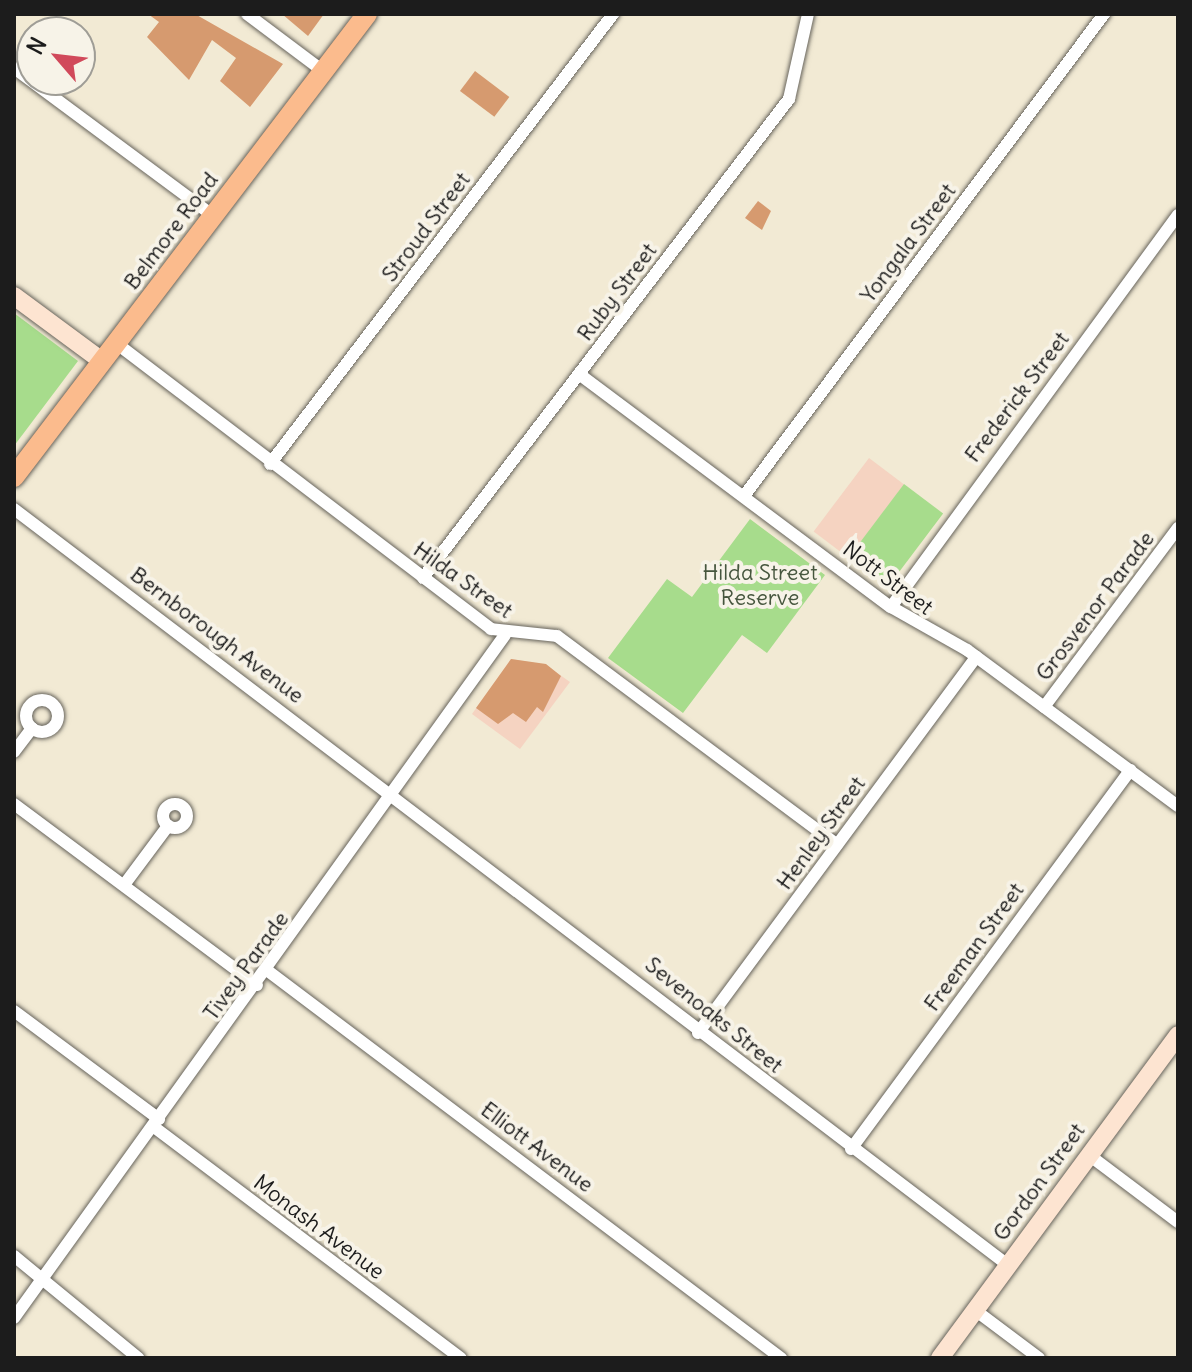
<!DOCTYPE html>
<style>
body{margin:0}
#map{position:relative;width:1192px;height:1372px;overflow:hidden;background:#f2ead4;font-family:Delius,sans-serif}
div>[style]{position:absolute}
[style*='--x']{left:calc(var(--x)*1px);top:calc(var(--y)*1px);width:calc(var(--w)*1px);rotate:calc(var(--a)*1deg)}
.built>*{inset:0;background:#f5d3c1;transform-origin:0 0}
.green>*{inset:0;background:#a7dc8c;transform-origin:0 0}
.building>*{inset:0;background:#d69a6f;transform-origin:0 0}
.roads{filter:drop-shadow(0 0 2px #67645c) drop-shadow(0 0 2px #67645c)}
.street>*{height:12px;margin:-6px;padding:0 6px;transform-origin:6px;border-radius:6px;background:#fff}
.street>.ring{margin:-6px;padding:0;box-sizing:content-box;background:none;border:12px solid #fff;border-radius:50%}
.secondary>*{height:18px;margin:-9px;padding:0 9px;transform-origin:9px;border-radius:9px;background:#fde4d1}
.primary>*{height:20px;margin:-10px;padding:0 10px;transform-origin:10px;border-radius:10px;background:#fbbb8d}
span{translate:-50% -50%;white-space:nowrap;text-align:center;line-height:1.15;-webkit-text-stroke:8px #f7f3e8;paint-order:stroke}
.street-label{font-size:22px;color:#1c1c1c}
.park-label{font-size:22px;color:#46563e}
.frame{position:absolute;inset:0;border:16px solid #1c1c1c;pointer-events:none}
.north{position:absolute;left:16px;top:16px;width:80px;height:80px;box-sizing:border-box;background:#f7f3e8;border:2px solid #9f9d96;border-radius:50%;rotate:298deg;font-size:22px;font-weight:700;line-height:32px;text-align:center;color:#1c1c1c}
.north::after{content:'';display:block;margin:auto;width:28px;height:36px;background:#d1495b;clip-path:polygon(50% 0,100% 100%,50% 72%,0 100%)}
</style>
<div id="map">
<div class="built">
<div style="left:869px;top:458px;width:44px;height:92px;rotate:37deg"></div>
<div style="clip-path:polygon(511px 659px,546px 665px,570px 682px,520px 749px,472px 714px)"></div>
</div>
<div class="green">
<div style="clip-path:polygon(14px 313px,78px 361px,14px 446px)"></div>
<div style="left:904px;top:484px;width:49px;height:92px;rotate:37deg"></div>
<div style="clip-path:polygon(750px 519px,825px 575px,767px 653px,742px 635px,683px 713px,608px 658px,667px 579px,692px 597px)"></div>
</div>
<div class="building">
<div style="clip-path:polygon(148px 14px,195px 14px,283px 64px,250px 107px,220px 81px,236px 58px,212px 40px,189px 80px,147px 37px,159px 22px)"></div>
<div style="clip-path:polygon(282px 14px,324px 14px,308px 36px)"></div>
<div style="left:475px;top:71px;width:43px;height:25px;rotate:37deg"></div>
<div style="clip-path:polygon(758px 201px,771px 211px,762px 230px,745px 218px)"></div>
<div style="clip-path:polygon(511px 659px,546px 664px,561px 676px,543px 712px,537px 707px,526px 722px,513px 713px,498px 724px,476px 708px)"></div>
</div>
<div class="roads">
<div class="street">
<div style="--x:247;--y:14;--w:95;--a:36.9"></div>
<div style="--x:14;--y:68;--w:248;--a:36.6"></div>
<div style="--x:116;--y:343;--w:472;--a:37.3"></div>
<div style="--x:491;--y:629;--w:66;--a:6.1"></div>
<div style="--x:557;--y:636;--w:349;--a:36.7"></div>
<div style="--x:579;--y:374;--w:389;--a:36.8"></div>
<div style="--x:891;--y:607;--w:87;--a:29.5"></div>
<div style="--x:967;--y:650;--w:262;--a:36.5"></div>
<div style="--x:270;--y:464;--w:566;--a:-52.68"></div>
<div style="--x:744;--y:496;--w:602;--a:-53.24"></div>
<div style="--x:14;--y:509;--w:1249;--a:37.26"></div>
<div style="--x:423;--y:578;--w:603;--a:-52.62"></div>
<div style="--x:789;--y:99;--w:87;--a:-77.4"></div>
<div style="--x:891;--y:607;--w:486;--a:-53.8"></div>
<div class="ring" style="left:26px;top:700px;width:20px;height:20px"></div>
<div style="--x:1044;--y:707;--w:224;--a:-53.2"></div>
<div style="--x:14;--y:752;--w:30;--a:-53"></div>
<div class="ring" style="left:163px;top:804px;width:12px;height:12px"></div>
<div style="--x:14;--y:804;--w:303;--a:36.7"></div>
<div style="--x:124;--y:885;--w:74;--a:-53.3"></div>
<div style="--x:268;--y:971;--w:643;--a:37.03"></div>
<div style="--x:14;--y:1011;--w:181;--a:36.7"></div>
<div style="--x:698;--y:1033;--w:468;--a:-53.5"></div>
<div style="--x:154;--y:1127;--w:384;--a:37"></div>
<div style="--x:851;--y:1149;--w:471;--a:-53.6"></div>
<div style="--x:1089;--y:1155;--w:111;--a:37"></div>
<div style="--x:14;--y:1256;--w:161;--a:39.4"></div>
<div style="--x:975;--y:1310;--w:80;--a:36.9"></div>
<div style="--x:14;--y:1318;--w:841;--a:-54.29"></div>
</div>
<div class="secondary">
<div style="--x:14;--y:296;--w:109;--a:36.5"></div>
<div style="--x:940;--y:1358;--w:401;--a:-53.6"></div>
</div>
<div class="primary">
<div style="--x:14;--y:477;--w:582;--a:-52.68"></div>
</div>
</div>
<div class="street-label">
<span style="left:426px;top:227px;rotate:-53deg">Stroud Street</span>
<span style="left:171px;top:231px;rotate:-53deg">Belmore Road</span>
<span style="left:908px;top:243px;rotate:-53deg">Yongala Street</span>
<span style="left:617px;top:292px;rotate:-53deg">Ruby Street</span>
<span style="left:1017px;top:397px;rotate:-53deg">Frederick Street</span>
<span style="left:888px;top:578px;rotate:37deg">Nott Street</span>
<span style="left:463px;top:580px;rotate:35deg">Hilda Street</span>
<span style="left:1095px;top:606px;rotate:-53deg">Grosvenor Parade</span>
<span style="left:217px;top:635px;rotate:37deg">Bernborough Avenue</span>
<span style="left:821px;top:833px;rotate:-54deg">Henley Street</span>
<span style="left:974px;top:947px;rotate:-54deg">Freeman Street</span>
<span style="left:246px;top:966px;rotate:-54deg">Tivey Parade</span>
<span style="left:714px;top:1015px;rotate:39deg">Sevenoaks Street</span>
<span style="left:537px;top:1147px;rotate:37deg">Elliott Avenue</span>
<span style="left:1039px;top:1182px;rotate:-54deg">Gordon Street</span>
<span style="left:319px;top:1227px;rotate:37deg">Monash Avenue</span>
</div>
<div class="park-label">
<span style="left:760px;top:585px">Hilda Street<br>Reserve</span>
</div>
<div class="frame"></div>
<div class="north">N</div>
</div>
